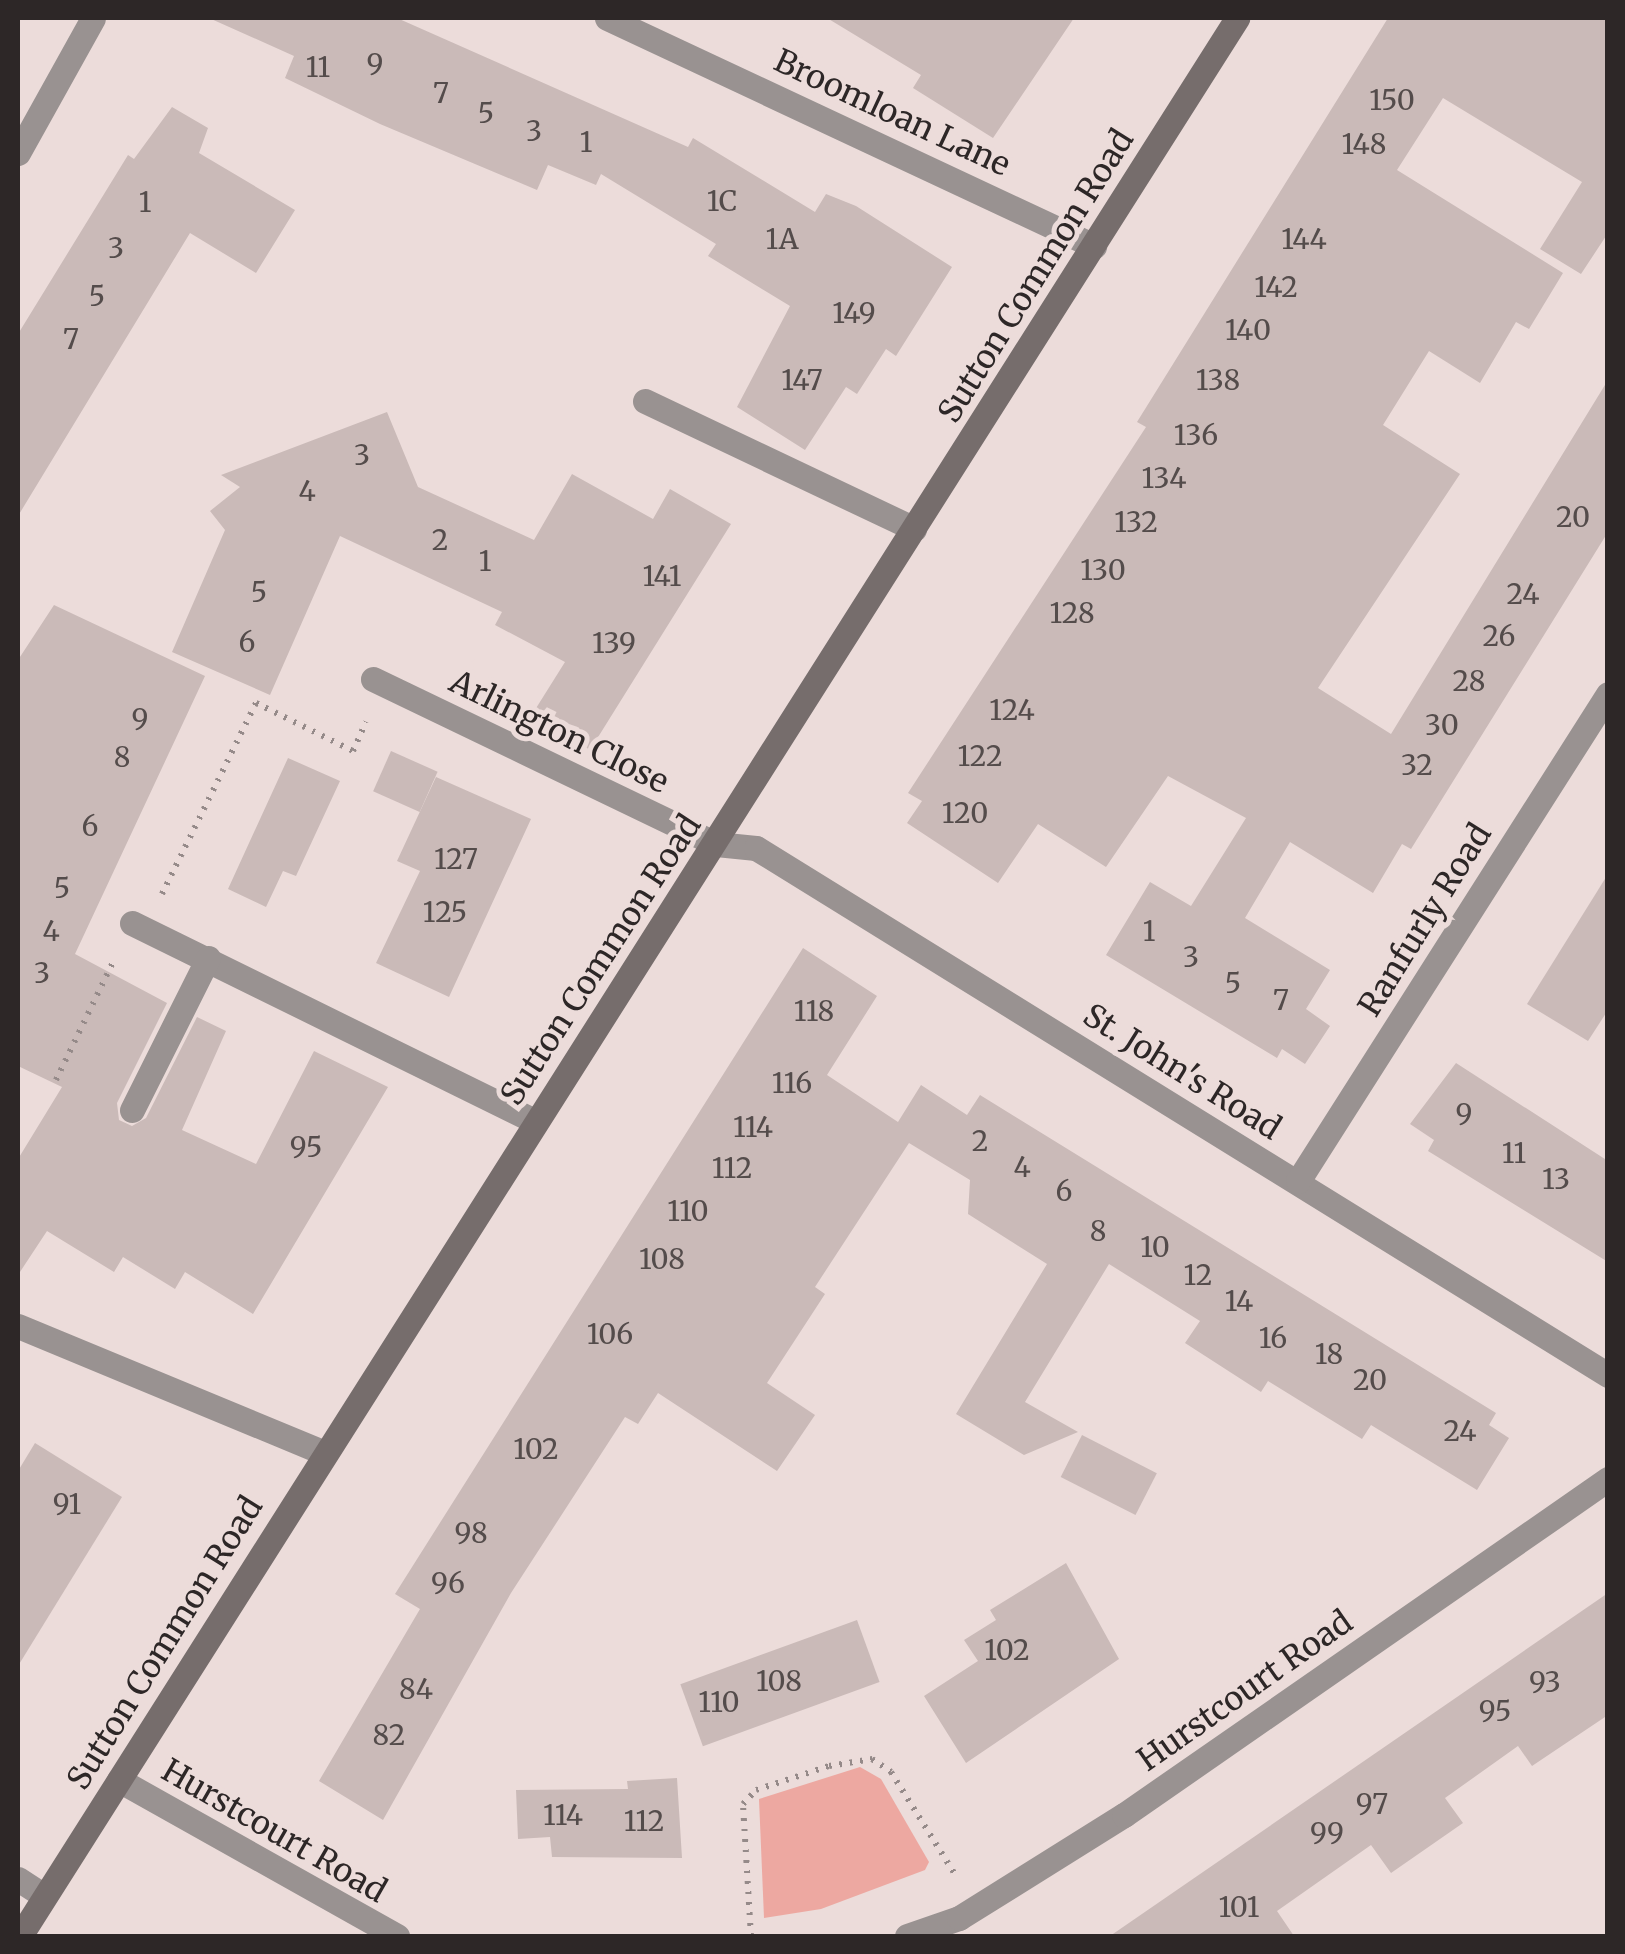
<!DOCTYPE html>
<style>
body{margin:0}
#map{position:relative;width:1625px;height:1954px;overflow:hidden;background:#ecdcda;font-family:Merriweather,serif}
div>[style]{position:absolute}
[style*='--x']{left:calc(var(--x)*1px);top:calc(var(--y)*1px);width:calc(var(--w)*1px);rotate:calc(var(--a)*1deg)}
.green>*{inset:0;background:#eda8a1}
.building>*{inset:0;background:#cabab8;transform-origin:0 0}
.path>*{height:6px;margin-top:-3px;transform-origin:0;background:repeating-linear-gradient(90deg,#958a89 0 2.5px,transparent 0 10.5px)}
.lane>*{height:25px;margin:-12.5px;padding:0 12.5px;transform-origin:12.5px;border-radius:12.5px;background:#999291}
.street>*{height:25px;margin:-12.5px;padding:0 12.5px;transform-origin:12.5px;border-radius:12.5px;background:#999291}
.secondary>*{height:25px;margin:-12.5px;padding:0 12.5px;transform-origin:12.5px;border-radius:12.5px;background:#766d6c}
span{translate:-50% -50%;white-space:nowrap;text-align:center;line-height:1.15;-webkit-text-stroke:10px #ecdcda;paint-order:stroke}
.number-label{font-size:28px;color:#544c4b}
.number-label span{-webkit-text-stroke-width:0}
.street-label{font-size:32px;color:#2d2727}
.frame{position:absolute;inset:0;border:20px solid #2d2727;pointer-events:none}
</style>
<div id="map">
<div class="green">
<div style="clip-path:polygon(860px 1767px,881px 1779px,929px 1862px,925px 1870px,821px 1909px,764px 1918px,759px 1799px)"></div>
</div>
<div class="building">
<div style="clip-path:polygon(209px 18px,397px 18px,688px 147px,693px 138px,815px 212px,826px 194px,856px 206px,952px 267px,896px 356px,886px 349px,857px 394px,846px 387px,805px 450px,737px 407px,790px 306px,708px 256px,716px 244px,601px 174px,596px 185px,548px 165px,537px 190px,380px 124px,285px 78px,294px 56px)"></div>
<div style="clip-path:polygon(827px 18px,1074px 18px,993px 138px,913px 88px,921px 75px)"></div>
<div style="clip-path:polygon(1388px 18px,1608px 18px,1608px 233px,1581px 274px,1540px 249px,1582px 182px,1443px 98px,1397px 170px,1563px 273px,1529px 329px,1516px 322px,1480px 383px,1429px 351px,1383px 425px,1460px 474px,1318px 688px,1391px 734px,1608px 380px,1608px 532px,1411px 849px,1402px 844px,1373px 893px,1290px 842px,1245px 918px,1330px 970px,1306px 1009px,1330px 1026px,1305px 1064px,1282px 1049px,1277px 1058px,1106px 955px,1150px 882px,1191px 906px,1246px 818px,1168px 776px,1106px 867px,1038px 824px,998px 883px,907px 823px,922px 801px,908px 793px,1146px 427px,1137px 422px)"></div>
<div style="clip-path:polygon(172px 107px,208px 128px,199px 153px,295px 210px,256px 273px,190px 233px,18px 516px,18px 334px,128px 155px,134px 159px)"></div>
<div style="clip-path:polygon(387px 412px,418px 487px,534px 540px,572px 474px,653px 519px,670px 489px,731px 524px,590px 750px,533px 713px,565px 662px,495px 625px,502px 612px,340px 536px,270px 695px,172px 652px,225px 530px,210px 511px,240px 487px,221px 475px)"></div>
<div style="clip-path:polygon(54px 605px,205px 676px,75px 954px,167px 1003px,117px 1103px,119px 1120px,132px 1126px,146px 1118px,197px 1017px,226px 1031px,182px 1130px,256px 1164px,314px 1051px,388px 1087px,253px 1314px,185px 1272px,175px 1289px,123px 1257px,114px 1272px,47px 1231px,18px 1275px,18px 1159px,62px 1087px,18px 1066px,18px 660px)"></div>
<div style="left:391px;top:751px;width:51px;height:44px;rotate:24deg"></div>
<div style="clip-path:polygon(288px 758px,340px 781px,296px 876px,283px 871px,266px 907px,228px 889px)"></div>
<div style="clip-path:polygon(436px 777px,531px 819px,449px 997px,376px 963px,420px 871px,397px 861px)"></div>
<div style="clip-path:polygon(1608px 874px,1608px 1010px,1588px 1041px,1527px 1004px)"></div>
<div style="clip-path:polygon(803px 948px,877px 996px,827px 1075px,898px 1122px,921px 1085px,967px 1115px,980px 1095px,1496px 1413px,1489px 1425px,1509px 1438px,1477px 1490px,1371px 1425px,1362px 1439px,1268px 1381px,1261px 1392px,1185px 1343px,1200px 1321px,1109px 1264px,1025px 1402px,1078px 1432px,1024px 1455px,956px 1414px,1047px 1264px,968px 1214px,970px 1180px,909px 1143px,815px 1287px,825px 1294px,767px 1383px,815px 1415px,777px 1471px,658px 1393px,638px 1424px,625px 1417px,511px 1593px,383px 1820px,319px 1781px,420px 1609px,395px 1594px)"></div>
<div style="clip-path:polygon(1456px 1063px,1608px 1161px,1608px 1262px,1428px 1151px,1434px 1140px,1410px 1124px)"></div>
<div style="left:1082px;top:1435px;width:84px;height:47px;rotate:27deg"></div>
<div style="clip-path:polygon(35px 1443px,122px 1497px,18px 1666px,18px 1471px)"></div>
<div style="clip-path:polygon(1066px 1563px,1119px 1659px,966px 1763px,924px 1696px,978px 1661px,964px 1640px,996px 1620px,990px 1610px)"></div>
<div style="clip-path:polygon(1608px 1593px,1608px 1715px,1532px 1766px,1518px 1746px,1445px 1798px,1463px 1823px,1391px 1873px,1371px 1845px,1277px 1911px,1294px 1936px,1110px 1936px)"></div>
<div style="left:857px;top:1620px;width:66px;height:188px;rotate:70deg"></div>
<div style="clip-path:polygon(677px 1778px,682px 1858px,552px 1857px,550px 1837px,518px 1839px,516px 1790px,628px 1789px,627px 1781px)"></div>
</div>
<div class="path">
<div style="--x:162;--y:894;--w:213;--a:-63.8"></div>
<div style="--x:256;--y:703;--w:108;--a:26.3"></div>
<div style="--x:353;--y:751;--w:32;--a:-66"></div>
<div style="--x:56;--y:1080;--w:133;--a:-64.2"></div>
<div style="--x:751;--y:1936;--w:132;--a:-93.5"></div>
<div style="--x:743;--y:1804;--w:19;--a:-47"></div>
<div style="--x:756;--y:1790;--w:77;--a:-18.2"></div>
<div style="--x:829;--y:1766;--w:44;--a:-9.2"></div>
<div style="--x:872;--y:1759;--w:23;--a:34"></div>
<div style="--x:891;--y:1772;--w:119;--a:58"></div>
</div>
<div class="lane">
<div style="--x:645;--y:401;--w:298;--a:25.4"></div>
<div style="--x:18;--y:1326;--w:329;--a:22.5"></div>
</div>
<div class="street">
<div style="--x:607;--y:18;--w:538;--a:25.09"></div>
<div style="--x:18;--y:153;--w:154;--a:-60.9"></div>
<div style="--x:373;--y:679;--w:381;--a:25.7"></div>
<div style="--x:716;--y:844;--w:40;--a:5.7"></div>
<div style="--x:756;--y:848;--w:1002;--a:31.74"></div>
<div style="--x:132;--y:923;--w:449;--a:26.2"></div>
<div style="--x:132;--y:1110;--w:170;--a:-63.4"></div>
<div style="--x:1298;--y:1181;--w:577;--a:-57.52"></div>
<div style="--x:119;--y:1780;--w:319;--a:29.3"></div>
<div style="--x:18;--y:1879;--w:31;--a:33"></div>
<div style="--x:907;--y:1936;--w:55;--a:-19.1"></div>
<div style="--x:959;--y:1918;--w:195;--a:-32"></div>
<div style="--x:1124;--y:1815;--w:589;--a:-34.77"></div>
</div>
<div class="secondary">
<div style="--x:20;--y:1936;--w:2272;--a:-57.6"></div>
</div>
<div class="number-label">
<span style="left:375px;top:64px">9</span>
<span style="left:318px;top:67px">11</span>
<span style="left:441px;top:93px">7</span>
<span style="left:1392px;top:100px">150</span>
<span style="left:486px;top:113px">5</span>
<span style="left:534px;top:131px">3</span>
<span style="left:586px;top:142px">1</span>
<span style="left:1364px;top:144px">148</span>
<span style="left:722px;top:201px">1C</span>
<span style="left:145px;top:202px">1</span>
<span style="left:782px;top:239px">1A</span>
<span style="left:1304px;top:239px">144</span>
<span style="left:116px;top:248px">3</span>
<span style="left:1276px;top:287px">142</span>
<span style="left:97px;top:296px">5</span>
<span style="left:854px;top:313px">149</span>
<span style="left:1248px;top:330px">140</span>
<span style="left:71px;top:339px">7</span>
<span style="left:802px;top:380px">147</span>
<span style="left:1218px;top:380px">138</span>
<span style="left:1196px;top:435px">136</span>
<span style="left:362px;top:455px">3</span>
<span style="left:1164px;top:478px">134</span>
<span style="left:307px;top:491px">4</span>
<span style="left:1573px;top:517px">20</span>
<span style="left:1136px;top:522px">132</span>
<span style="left:440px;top:540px">2</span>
<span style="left:485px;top:561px">1</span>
<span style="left:1103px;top:570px">130</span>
<span style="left:662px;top:576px">141</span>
<span style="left:259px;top:592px">5</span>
<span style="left:1523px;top:594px">24</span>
<span style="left:1072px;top:613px">128</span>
<span style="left:1499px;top:636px">26</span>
<span style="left:247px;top:642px">6</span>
<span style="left:614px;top:643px">139</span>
<span style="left:1469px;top:681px">28</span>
<span style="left:1012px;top:710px">124</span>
<span style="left:140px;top:719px">9</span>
<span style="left:1442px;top:725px">30</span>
<span style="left:980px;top:756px">122</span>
<span style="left:122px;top:757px">8</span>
<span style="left:1417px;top:765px">32</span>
<span style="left:965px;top:813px">120</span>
<span style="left:90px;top:826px">6</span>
<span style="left:456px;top:859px">127</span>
<span style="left:62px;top:888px">5</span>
<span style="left:445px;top:912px">125</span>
<span style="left:51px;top:931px">4</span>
<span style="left:1149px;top:931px">1</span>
<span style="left:1191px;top:957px">3</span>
<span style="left:42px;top:973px">3</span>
<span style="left:1233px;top:983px">5</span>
<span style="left:1281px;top:1000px">7</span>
<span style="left:814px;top:1011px">118</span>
<span style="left:792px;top:1083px">116</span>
<span style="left:1464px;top:1114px">9</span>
<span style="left:753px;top:1127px">114</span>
<span style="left:980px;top:1141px">2</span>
<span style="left:306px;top:1147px">95</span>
<span style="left:1514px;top:1153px">11</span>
<span style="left:1022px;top:1167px">4</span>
<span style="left:732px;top:1168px">112</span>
<span style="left:1556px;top:1179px">13</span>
<span style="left:1064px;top:1191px">6</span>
<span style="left:688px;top:1211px">110</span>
<span style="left:1098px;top:1231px">8</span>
<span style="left:1155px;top:1247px">10</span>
<span style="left:662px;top:1259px">108</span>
<span style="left:1198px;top:1275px">12</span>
<span style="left:1239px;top:1301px">14</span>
<span style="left:610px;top:1334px">106</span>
<span style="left:1273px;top:1338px">16</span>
<span style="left:1329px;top:1354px">18</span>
<span style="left:1370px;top:1380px">20</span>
<span style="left:1460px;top:1431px">24</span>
<span style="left:536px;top:1449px">102</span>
<span style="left:67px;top:1504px">91</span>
<span style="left:471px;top:1533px">98</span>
<span style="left:448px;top:1583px">96</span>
<span style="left:1007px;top:1650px">102</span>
<span style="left:779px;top:1681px">108</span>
<span style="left:1545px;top:1682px">93</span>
<span style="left:416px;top:1689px">84</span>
<span style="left:719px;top:1702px">110</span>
<span style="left:1495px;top:1711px">95</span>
<span style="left:389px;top:1735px">82</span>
<span style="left:1372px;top:1804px">97</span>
<span style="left:563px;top:1815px">114</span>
<span style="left:644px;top:1821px">112</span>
<span style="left:1327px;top:1833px">99</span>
<span style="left:1239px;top:1907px">101</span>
</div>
<div class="street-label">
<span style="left:892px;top:113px;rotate:25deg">Broomloan Lane</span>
<span style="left:1036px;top:276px;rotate:-58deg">Sutton Common Road</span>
<span style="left:559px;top:732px;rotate:26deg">Arlington Close</span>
<span style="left:1425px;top:920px;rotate:-58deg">Ranfurly Road</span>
<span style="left:601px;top:960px;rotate:-57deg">Sutton Common Road</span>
<span style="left:1182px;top:1072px;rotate:32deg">St. John's Road</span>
<span style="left:165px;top:1643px;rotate:-58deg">Sutton Common Road</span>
<span style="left:1245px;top:1691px;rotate:-35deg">Hurstcourt Road</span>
<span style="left:274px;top:1831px;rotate:30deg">Hurstcourt Road</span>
</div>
<div class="frame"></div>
</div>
